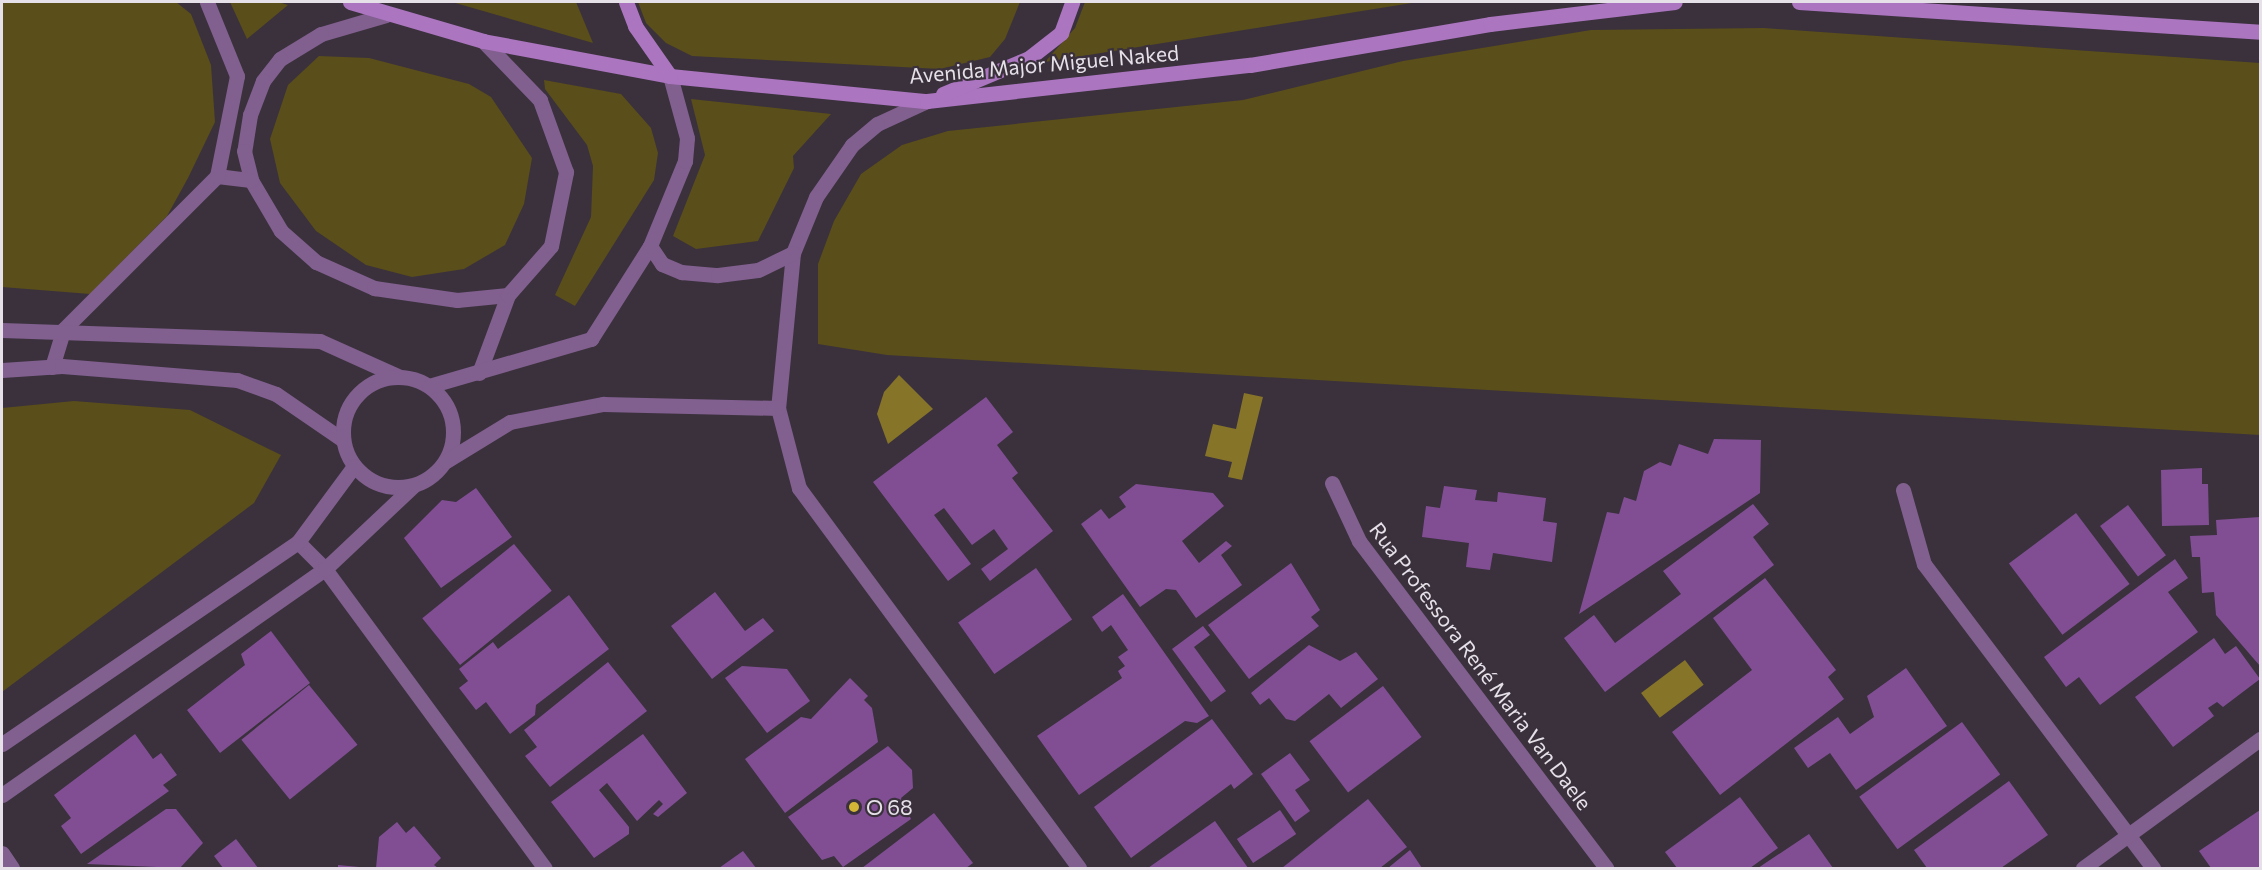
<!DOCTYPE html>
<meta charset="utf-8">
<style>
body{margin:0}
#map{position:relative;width:2262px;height:870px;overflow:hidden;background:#3a313d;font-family:Commissioner,sans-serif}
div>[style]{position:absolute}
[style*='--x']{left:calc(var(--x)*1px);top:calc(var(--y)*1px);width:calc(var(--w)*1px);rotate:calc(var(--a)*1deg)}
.green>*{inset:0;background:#5a4e1a}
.water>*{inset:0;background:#867429;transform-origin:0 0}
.building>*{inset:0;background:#814e94;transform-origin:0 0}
.service>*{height:15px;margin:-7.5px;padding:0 7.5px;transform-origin:7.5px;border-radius:7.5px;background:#815f8e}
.minor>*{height:15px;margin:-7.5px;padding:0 7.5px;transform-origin:7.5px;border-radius:7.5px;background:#815f8e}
.minor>.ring{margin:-7.5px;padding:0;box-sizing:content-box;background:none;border:15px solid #815f8e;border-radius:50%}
.secondary>*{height:15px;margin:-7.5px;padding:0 7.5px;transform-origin:7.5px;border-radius:7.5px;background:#ab75bf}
.dots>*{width:16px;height:16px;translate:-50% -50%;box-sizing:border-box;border:3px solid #3a313d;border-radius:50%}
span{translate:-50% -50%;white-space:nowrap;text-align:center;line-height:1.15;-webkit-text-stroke:4.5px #3a313d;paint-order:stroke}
.street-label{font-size:21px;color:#e6e1e9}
.poi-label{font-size:21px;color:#e6e1e9}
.left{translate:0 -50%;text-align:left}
.frame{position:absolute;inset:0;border:3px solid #e6e1e9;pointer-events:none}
</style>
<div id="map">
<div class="green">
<div style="clip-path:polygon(2px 2px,176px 2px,191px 14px,211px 65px,215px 122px,188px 178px,167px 216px,90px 294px,2px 287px)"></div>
<div style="clip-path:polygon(230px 2px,278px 2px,288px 5px,247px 39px)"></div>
<div style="clip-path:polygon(452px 2px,576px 2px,593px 43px)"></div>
<div style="clip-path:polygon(638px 2px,1020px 2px,1005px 39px,990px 57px,940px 69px,692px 56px,666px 43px,646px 23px)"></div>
<div style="clip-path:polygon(1085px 2px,1418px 2px,1045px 62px,1075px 28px)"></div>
<div style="clip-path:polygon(1764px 28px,2260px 63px,2260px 435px,887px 355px,818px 344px,818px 264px,834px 221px,861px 174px,902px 145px,948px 131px,1243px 100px,1403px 61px,1591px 30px)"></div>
<div style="clip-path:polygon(319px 56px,369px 58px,469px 84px,491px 97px,532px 158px,524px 204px,505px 245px,464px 269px,412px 277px,366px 265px,316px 231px,280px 183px,270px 139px,288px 85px)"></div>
<div style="clip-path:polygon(544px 80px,621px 94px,651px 128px,658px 153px,654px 180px,575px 306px,555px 295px,591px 217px,593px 166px,587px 145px,545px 89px)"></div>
<div style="clip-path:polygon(691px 99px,831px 114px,793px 156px,794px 168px,758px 241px,696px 249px,673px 236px,705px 155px)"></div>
<div style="clip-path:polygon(74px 401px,190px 410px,281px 455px,254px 503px,2px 692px,2px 408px)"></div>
</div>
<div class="water">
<div style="clip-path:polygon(899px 375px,933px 409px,888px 444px,877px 414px,884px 392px)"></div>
<div style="clip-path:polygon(1244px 393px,1263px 397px,1242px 480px,1228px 477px,1232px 462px,1205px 456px,1213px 424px,1236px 429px)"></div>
<div style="left:1685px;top:660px;width:31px;height:55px;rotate:53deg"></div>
</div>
<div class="building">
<div style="clip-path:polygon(986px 397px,1013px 432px,997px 445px,1018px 473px,1012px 478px,1053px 531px,990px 581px,981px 569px,1008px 549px,994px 529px,972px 545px,944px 508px,934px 515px,971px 564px,948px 581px,873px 482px)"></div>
<div style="clip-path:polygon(1714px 439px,1761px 440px,1760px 493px,1579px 614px,1607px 512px,1619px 514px,1624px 497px,1636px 501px,1644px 471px,1660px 462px,1671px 466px,1679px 444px,1708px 454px)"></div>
<div style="clip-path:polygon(2202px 468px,2202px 484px,2208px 484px,2209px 525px,2162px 526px,2161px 470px)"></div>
<div style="clip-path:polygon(1136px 484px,1213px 493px,1224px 506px,1182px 541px,1199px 563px,1226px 541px,1232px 546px,1221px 555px,1242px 585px,1196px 618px,1176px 590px,1166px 589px,1140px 607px,1081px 524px,1101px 509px,1109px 519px,1126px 507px,1119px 497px)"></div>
<div style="clip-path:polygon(1444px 486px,1477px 490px,1475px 500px,1497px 502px,1498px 492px,1546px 498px,1543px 521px,1557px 523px,1552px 562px,1493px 553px,1490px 570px,1466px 567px,1469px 543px,1422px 537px,1426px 506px,1440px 508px)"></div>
<div style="clip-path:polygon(476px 488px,512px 537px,441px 588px,404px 538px,442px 500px,456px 502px)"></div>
<div style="clip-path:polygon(1753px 504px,1769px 524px,1753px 537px,1774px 565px,1605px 692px,1564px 638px,1594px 615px,1615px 643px,1681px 594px,1663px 571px)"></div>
<div style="left:2128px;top:505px;width:63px;height:35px;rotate:53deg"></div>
<div style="left:2076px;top:513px;width:89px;height:84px;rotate:53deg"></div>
<div style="clip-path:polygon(2260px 517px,2260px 666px,2216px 615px,2214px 592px,2202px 593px,2200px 557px,2192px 557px,2190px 536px,2217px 535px,2216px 520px)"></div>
<div style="left:514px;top:544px;width:60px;height:118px;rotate:51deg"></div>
<div style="clip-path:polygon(2175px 559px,2188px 578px,2168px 592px,2198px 632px,2100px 705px,2079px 677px,2066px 687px,2044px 657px)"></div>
<div style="clip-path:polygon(1291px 563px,1320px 610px,1311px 617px,1319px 626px,1249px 679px,1208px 625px)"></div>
<div style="left:1036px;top:568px;width:63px;height:95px;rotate:55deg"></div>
<div style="clip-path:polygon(1765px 578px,1836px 670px,1828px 677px,1844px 699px,1720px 795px,1672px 732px,1752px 670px,1713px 618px)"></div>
<div style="clip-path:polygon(715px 592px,745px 631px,763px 618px,774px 631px,712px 679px,671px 626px)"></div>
<div style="clip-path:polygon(1123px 594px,1209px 716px,1197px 723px,1185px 721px,1079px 795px,1037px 736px,1122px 678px,1118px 671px,1125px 666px,1118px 657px,1128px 650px,1111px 625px,1102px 632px,1092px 617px)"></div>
<div style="clip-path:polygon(569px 595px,609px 649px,536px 705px,535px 715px,510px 734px,486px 702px,476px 710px,459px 688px,468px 681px,459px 669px,493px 642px,498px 649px)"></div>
<div style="clip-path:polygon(1203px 626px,1210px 635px,1194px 647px,1226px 691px,1211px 702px,1172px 649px)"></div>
<div style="clip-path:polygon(271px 631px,310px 683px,220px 753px,187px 710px,245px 665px,241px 654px)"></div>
<div style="clip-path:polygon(2214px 638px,2225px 654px,2236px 646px,2260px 679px,2223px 707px,2217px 702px,2208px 708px,2214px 716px,2173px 747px,2135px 697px)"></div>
<div style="clip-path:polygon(1309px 645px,1340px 661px,1356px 652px,1378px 679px,1341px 708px,1329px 694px,1295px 721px,1286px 719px,1269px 698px,1260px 705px,1251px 693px)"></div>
<div style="clip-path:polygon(608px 662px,647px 711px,550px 787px,525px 756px,537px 747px,524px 730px)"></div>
<div style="clip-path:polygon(742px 666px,787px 669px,810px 701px,767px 733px,725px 678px)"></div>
<div style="clip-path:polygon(1906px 668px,1947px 726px,1856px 790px,1830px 753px,1808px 768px,1794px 748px,1838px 717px,1850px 734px,1874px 717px,1867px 696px)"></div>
<div style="clip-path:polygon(850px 678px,868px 696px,864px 700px,872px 708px,878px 742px,785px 813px,745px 759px,801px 717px,811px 719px)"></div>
<div style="left:309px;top:685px;width:77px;height:87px;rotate:51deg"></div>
<div style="left:1383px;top:686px;width:64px;height:92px;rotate:53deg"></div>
<div style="clip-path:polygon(1212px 719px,1253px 774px,1234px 789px,1231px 784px,1131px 858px,1094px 807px)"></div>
<div style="left:1962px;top:722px;width:65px;height:127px;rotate:54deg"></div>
<div style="clip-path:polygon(135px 734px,153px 759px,161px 753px,177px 775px,163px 785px,169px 791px,81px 854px,61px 826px,71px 818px,54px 795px)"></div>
<div style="clip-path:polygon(643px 734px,687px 793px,658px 817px,653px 814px,663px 804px,659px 800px,637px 821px,607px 783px,599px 790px,629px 827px,629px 834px,594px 858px,551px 802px)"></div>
<div style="clip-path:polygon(888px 746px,912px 770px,913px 788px,901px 798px,911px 819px,843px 867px,834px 856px,822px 860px,788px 817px)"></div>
<div style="clip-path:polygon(1290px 753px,1310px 780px,1295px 790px,1310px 811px,1295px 822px,1261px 774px)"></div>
<div style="clip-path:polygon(2009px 781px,2048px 835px,2001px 868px,1927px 868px,1914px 850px)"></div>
<div style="clip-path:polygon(1740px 797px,1778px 848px,1750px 868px,1677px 868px,1665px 852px)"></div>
<div style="clip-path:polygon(1368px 799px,1407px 847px,1380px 868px,1282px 868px)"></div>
<div style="clip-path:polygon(166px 809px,176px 809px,203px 843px,180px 868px,87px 864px)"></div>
<div style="left:1280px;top:810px;width:29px;height:52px;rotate:56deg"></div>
<div style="clip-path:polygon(2260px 810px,2260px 868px,2211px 868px,2199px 851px)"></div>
<div style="clip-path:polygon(934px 813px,973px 863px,966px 868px,862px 868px)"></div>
<div style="clip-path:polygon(1215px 821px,1248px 868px,1148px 868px)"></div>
<div style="clip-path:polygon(397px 822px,406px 833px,414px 826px,441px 858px,434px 865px,438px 868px,376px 868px,379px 837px)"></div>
<div style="clip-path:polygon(1809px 834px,1833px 868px,1758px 868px)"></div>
<div style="clip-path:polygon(236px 839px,258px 868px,223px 868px,214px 856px)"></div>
<div style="clip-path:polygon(1410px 850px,1422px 868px,1388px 868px)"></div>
<div style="clip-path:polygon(743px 851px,756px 868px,719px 868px)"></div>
<div style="clip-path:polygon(338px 865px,359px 867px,359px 868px,338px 868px)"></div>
</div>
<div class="service">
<div style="--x:386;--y:15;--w:68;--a:163.7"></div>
<div style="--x:321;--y:34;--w:48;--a:148.6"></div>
<div style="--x:280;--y:59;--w:28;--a:128"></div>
<div style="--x:263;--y:81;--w:36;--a:111"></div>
<div style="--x:250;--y:115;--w:36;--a:99"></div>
<div style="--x:244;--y:151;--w:30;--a:76"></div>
<div style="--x:251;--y:180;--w:59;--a:59.5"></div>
<div style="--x:281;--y:231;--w:47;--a:41.5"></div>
<div style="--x:316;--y:262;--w:64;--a:24.1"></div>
<div style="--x:374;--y:288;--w:84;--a:8.2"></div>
<div style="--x:457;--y:300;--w:51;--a:-5.6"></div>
<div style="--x:217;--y:176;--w:34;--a:7"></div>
<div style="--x:52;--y:367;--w:39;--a:-73"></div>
<div style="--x:63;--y:330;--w:218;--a:-45"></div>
<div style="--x:217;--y:176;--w:102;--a:-78.7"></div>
<div style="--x:237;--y:76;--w:80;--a:-112.1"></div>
</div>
<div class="minor">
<div style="--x:927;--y:101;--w:55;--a:155.3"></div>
<div style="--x:877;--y:124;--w:33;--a:140"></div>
<div style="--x:852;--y:145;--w:63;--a:124.7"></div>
<div style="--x:816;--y:197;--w:61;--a:112.3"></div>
<div style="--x:793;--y:253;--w:156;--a:95.5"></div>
<div style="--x:778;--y:408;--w:83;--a:75.3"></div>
<div style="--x:799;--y:488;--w:472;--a:53.6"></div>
<div style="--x:650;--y:246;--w:22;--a:56"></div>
<div style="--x:662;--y:264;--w:21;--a:23"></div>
<div style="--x:681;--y:272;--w:37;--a:5"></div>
<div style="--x:718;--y:275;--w:40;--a:-7.1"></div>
<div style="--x:758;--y:270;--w:39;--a:-26"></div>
<div style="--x:2;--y:330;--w:318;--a:2"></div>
<div style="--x:320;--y:341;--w:88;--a:24.2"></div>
<div style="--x:2;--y:370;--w:60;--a:-3.8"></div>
<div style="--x:62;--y:366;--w:176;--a:4.6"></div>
<div style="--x:237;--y:380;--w:41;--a:19.7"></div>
<div style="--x:276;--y:394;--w:81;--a:34.5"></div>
<div style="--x:479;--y:373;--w:83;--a:-69.6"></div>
<div style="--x:508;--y:295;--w:65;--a:-48.7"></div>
<div style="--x:551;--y:246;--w:76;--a:-78.5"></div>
<div style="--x:566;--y:172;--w:77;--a:-109.9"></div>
<div style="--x:540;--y:100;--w:82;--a:-134"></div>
<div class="ring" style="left:343px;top:377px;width:95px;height:95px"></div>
<div style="--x:429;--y:386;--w:169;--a:-16.2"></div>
<div style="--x:591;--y:339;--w:110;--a:-57.6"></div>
<div style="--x:650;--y:246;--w:92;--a:-67.6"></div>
<div style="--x:685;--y:161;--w:23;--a:-85"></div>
<div style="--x:687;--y:138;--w:64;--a:-105.3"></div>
<div style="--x:446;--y:461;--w:75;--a:-31.4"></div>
<div style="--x:510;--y:422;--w:95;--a:-11"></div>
<div style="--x:603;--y:404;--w:175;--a:1.3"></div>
<div style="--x:1332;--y:483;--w:64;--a:65"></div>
<div style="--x:1359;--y:541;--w:410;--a:52.9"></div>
<div style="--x:1903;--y:490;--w:77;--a:74.2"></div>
<div style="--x:1924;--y:564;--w:381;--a:53"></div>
<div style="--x:298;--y:542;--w:38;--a:45"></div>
<div style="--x:325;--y:569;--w:371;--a:53.7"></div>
<div style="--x:2;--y:744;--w:358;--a:-34.3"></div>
<div style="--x:298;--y:542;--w:94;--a:-53.6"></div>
<div style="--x:2;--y:795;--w:394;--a:-35"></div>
<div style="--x:325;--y:569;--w:121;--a:-43.3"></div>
<div style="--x:2;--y:853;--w:18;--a:56"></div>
<div style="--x:2083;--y:868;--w:219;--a:-36.1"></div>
</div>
<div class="secondary">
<div style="--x:350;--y:2;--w:139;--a:16.3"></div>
<div style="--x:483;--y:41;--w:190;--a:10.6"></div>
<div style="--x:670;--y:76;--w:258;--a:5.6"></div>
<div style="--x:927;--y:101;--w:325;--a:-6.4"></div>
<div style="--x:1250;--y:65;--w:243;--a:-9.7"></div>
<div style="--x:1490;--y:24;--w:186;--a:-6.8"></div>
<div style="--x:626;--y:2;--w:26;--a:69"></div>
<div style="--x:635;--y:26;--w:61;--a:55"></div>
<div style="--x:1799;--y:2;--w:462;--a:3.7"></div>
<div style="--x:943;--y:94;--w:93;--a:-22.7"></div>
<div style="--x:1029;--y:58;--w:41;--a:-38"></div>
<div style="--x:1061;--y:33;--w:33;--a:-70"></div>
</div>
<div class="dots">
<div style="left:854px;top:807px;background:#d3b635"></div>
</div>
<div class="street-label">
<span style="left:1044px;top:64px;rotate:-5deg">Avenida Major Miguel Naked</span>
<span style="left:1481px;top:666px;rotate:53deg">Rua Professora René Maria Van Daele</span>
</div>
<div class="poi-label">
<span class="left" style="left:866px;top:807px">O 68</span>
</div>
<div class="frame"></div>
</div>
